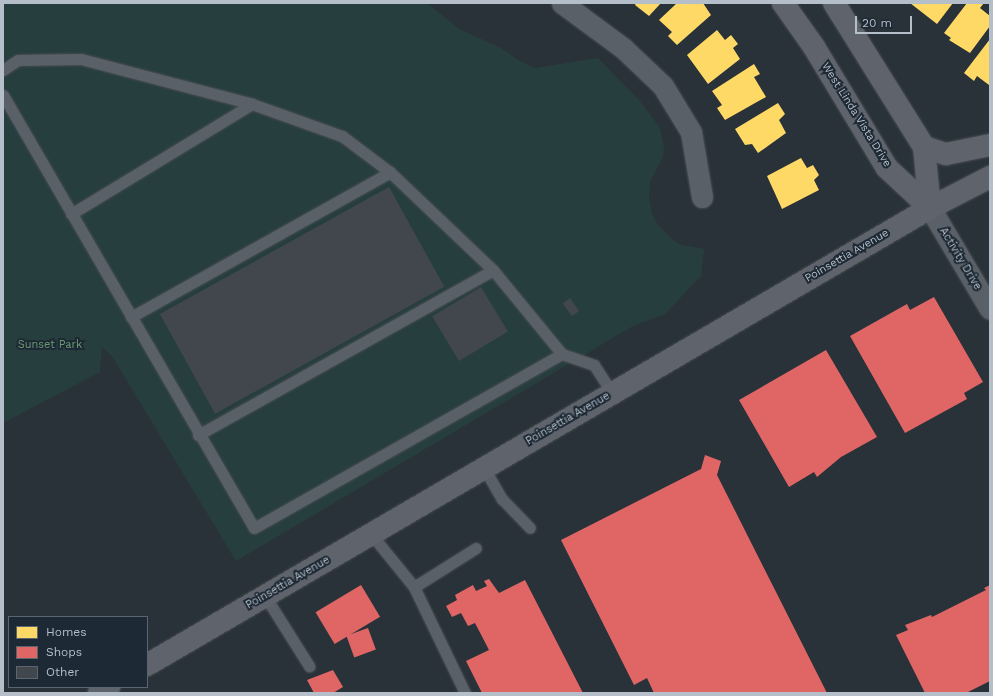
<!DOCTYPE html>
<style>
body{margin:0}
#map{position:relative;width:993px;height:696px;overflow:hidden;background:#2a3239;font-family:"Work Sans",sans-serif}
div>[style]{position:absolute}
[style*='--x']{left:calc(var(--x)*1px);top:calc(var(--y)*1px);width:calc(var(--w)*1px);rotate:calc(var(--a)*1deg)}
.green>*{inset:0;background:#273e3f}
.homes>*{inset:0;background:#ffd966}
.shops>*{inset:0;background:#e06666;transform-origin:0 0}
.building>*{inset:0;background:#41474d;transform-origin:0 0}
.roads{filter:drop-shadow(0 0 1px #484e54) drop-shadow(0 0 1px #484e54)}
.service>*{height:11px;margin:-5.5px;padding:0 5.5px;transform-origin:5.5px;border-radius:5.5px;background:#5a6067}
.minor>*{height:21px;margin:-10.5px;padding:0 10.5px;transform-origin:10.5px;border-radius:10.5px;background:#5a6067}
.secondary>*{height:22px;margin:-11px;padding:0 11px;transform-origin:11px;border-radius:11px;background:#5f646c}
span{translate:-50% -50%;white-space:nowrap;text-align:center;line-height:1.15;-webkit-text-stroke:4px #1d2934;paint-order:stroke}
.street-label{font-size:11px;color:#b5bfca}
.park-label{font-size:11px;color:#6b9b71}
.frame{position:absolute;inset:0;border:4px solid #b5bfca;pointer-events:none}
.legend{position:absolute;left:8px;top:616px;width:140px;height:72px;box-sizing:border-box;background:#1d2934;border:1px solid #5a6570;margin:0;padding:5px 7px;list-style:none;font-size:12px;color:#b5bfca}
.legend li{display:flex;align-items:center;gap:8px;height:20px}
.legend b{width:20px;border:1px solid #5a6570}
.scale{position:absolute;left:855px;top:16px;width:57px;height:18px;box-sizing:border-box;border:2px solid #b5bfca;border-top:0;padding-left:5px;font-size:12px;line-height:14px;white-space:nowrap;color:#b5bfca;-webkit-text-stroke:3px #1d2934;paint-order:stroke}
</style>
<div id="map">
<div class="green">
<div style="clip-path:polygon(3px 3px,427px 3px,459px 29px,501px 48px,518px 60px,535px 68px,598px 58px,640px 101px,660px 128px,664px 148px,663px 157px,650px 182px,649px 198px,652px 214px,658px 225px,674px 241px,682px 245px,704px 249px,701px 276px,665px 314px,633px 326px,236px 561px,112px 356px,102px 347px,100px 372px,3px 423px)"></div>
</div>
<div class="homes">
<div style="clip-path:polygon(636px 3px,661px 3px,649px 16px,635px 5px)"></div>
<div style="clip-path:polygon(677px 3px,703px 3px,711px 15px,677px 45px,668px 36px,672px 32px,659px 20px)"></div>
<div style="clip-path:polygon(910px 3px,953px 3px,937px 24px)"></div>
<div style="clip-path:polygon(967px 3px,984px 3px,980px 8px,990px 16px,990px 26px,970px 53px,949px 40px,951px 38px,944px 33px)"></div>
<div style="clip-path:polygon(717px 30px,725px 40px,731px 35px,738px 44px,733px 48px,740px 59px,708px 84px,687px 55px)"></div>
<div style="clip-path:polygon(990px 39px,990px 84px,989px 85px,977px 76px,974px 81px,964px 73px)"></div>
<div style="clip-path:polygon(754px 64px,760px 74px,754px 77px,766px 97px,725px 120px,717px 108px,722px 105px,712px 91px)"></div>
<div style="clip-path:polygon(778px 103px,785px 114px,779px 120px,786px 133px,758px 153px,752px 144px,745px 145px,735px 129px)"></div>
<div style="clip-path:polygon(801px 158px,807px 168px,813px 165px,819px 175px,814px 180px,819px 190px,782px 209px,767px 176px)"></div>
</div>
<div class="shops">
<div style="clip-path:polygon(934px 297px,983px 382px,964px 393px,967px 399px,905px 433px,850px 336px,907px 304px,910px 310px)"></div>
<div style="clip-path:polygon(826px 350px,877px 437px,841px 457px,817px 477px,814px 472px,789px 487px,739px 400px)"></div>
<div style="clip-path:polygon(705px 455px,721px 461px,717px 475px,827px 693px,654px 693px,647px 678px,634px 685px,561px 540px,701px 469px)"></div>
<div style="clip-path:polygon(489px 579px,499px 593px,525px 580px,583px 693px,482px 693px,466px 661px,489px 650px,475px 623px,468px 626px,461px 613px,452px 617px,446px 606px,457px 600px,455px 595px,473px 585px,476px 591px,487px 586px,484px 581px)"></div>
<div style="left:361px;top:585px;width:37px;height:53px;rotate:59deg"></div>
<div style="clip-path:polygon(990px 585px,990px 681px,966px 693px,925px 693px,896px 635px,908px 630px,905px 625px,931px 615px,932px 617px,986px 590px,984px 588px)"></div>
<div style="left:368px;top:628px;width:23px;height:23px;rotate:70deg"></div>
<div style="clip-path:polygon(333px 670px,343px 687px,333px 693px,314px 693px,307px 680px)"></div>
</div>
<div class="building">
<div style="left:389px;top:187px;width:114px;height:262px;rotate:61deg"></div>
<div style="left:481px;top:287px;width:52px;height:57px;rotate:59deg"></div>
<div style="left:570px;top:298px;width:16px;height:9px;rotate:55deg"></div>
</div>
<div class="roads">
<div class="service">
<div style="--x:3;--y:70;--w:18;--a:-34"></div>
<div style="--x:18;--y:60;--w:63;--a:-0.9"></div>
<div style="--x:81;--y:59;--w:177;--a:14.7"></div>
<div style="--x:252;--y:104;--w:96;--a:19.6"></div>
<div style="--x:342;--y:136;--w:60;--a:36.9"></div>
<div style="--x:390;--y:172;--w:142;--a:43.6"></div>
<div style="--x:493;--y:270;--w:109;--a:50.6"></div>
<div style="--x:562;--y:354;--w:34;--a:19"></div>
<div style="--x:594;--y:365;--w:33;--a:57"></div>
<div style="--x:3;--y:95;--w:500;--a:59.9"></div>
<div style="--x:254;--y:528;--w:354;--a:-29.5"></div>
<div style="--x:71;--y:214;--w:212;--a:-31.3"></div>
<div style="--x:131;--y:317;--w:297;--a:-29.2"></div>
<div style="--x:198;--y:435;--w:338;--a:-29.2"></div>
<div style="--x:484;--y:468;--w:36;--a:60"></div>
<div style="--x:502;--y:499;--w:40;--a:46"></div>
<div style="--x:371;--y:534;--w:68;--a:50.9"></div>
<div style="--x:414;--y:587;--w:73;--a:-32.2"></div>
<div style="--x:414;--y:587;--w:118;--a:64.3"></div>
<div style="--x:265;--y:596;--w:83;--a:57.8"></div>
</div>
<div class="minor">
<div style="--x:562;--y:3;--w:76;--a:36.4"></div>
<div style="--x:623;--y:48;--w:55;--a:43.5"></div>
<div style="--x:663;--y:86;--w:54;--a:58.7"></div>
<div style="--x:691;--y:132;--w:66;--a:80.4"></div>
<div style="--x:930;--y:208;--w:117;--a:59.3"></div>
</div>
<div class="secondary">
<div style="--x:783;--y:3;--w:54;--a:54.8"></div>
<div style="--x:814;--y:47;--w:141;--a:58.9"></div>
<div style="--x:887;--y:168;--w:59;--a:42.9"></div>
<div style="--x:834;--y:3;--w:170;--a:58"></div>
<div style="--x:924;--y:147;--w:61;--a:84.4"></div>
<div style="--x:924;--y:147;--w:23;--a:18"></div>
<div style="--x:946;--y:154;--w:45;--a:-11.6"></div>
<div style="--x:147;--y:665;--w:907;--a:-30.27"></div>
<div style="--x:930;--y:208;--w:68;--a:-27.3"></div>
<div style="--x:99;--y:693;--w:12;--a:-31"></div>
</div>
</div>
<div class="street-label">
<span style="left:856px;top:115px;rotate:58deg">West Linda Vista Drive</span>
<span style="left:847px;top:256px;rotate:-30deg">Poinsettia Avenue</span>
<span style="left:960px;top:259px;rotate:59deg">Activity Drive</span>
<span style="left:568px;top:419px;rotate:-30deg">Poinsettia Avenue</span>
<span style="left:288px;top:583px;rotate:-30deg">Poinsettia Avenue</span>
</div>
<div class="park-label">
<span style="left:50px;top:345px">Sunset Park</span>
</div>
<div class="frame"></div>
<ul class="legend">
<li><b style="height:11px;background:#ffd966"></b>Homes</li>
<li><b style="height:11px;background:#e06666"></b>Shops</li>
<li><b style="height:11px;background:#41474d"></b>Other</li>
</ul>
<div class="scale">20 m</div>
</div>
